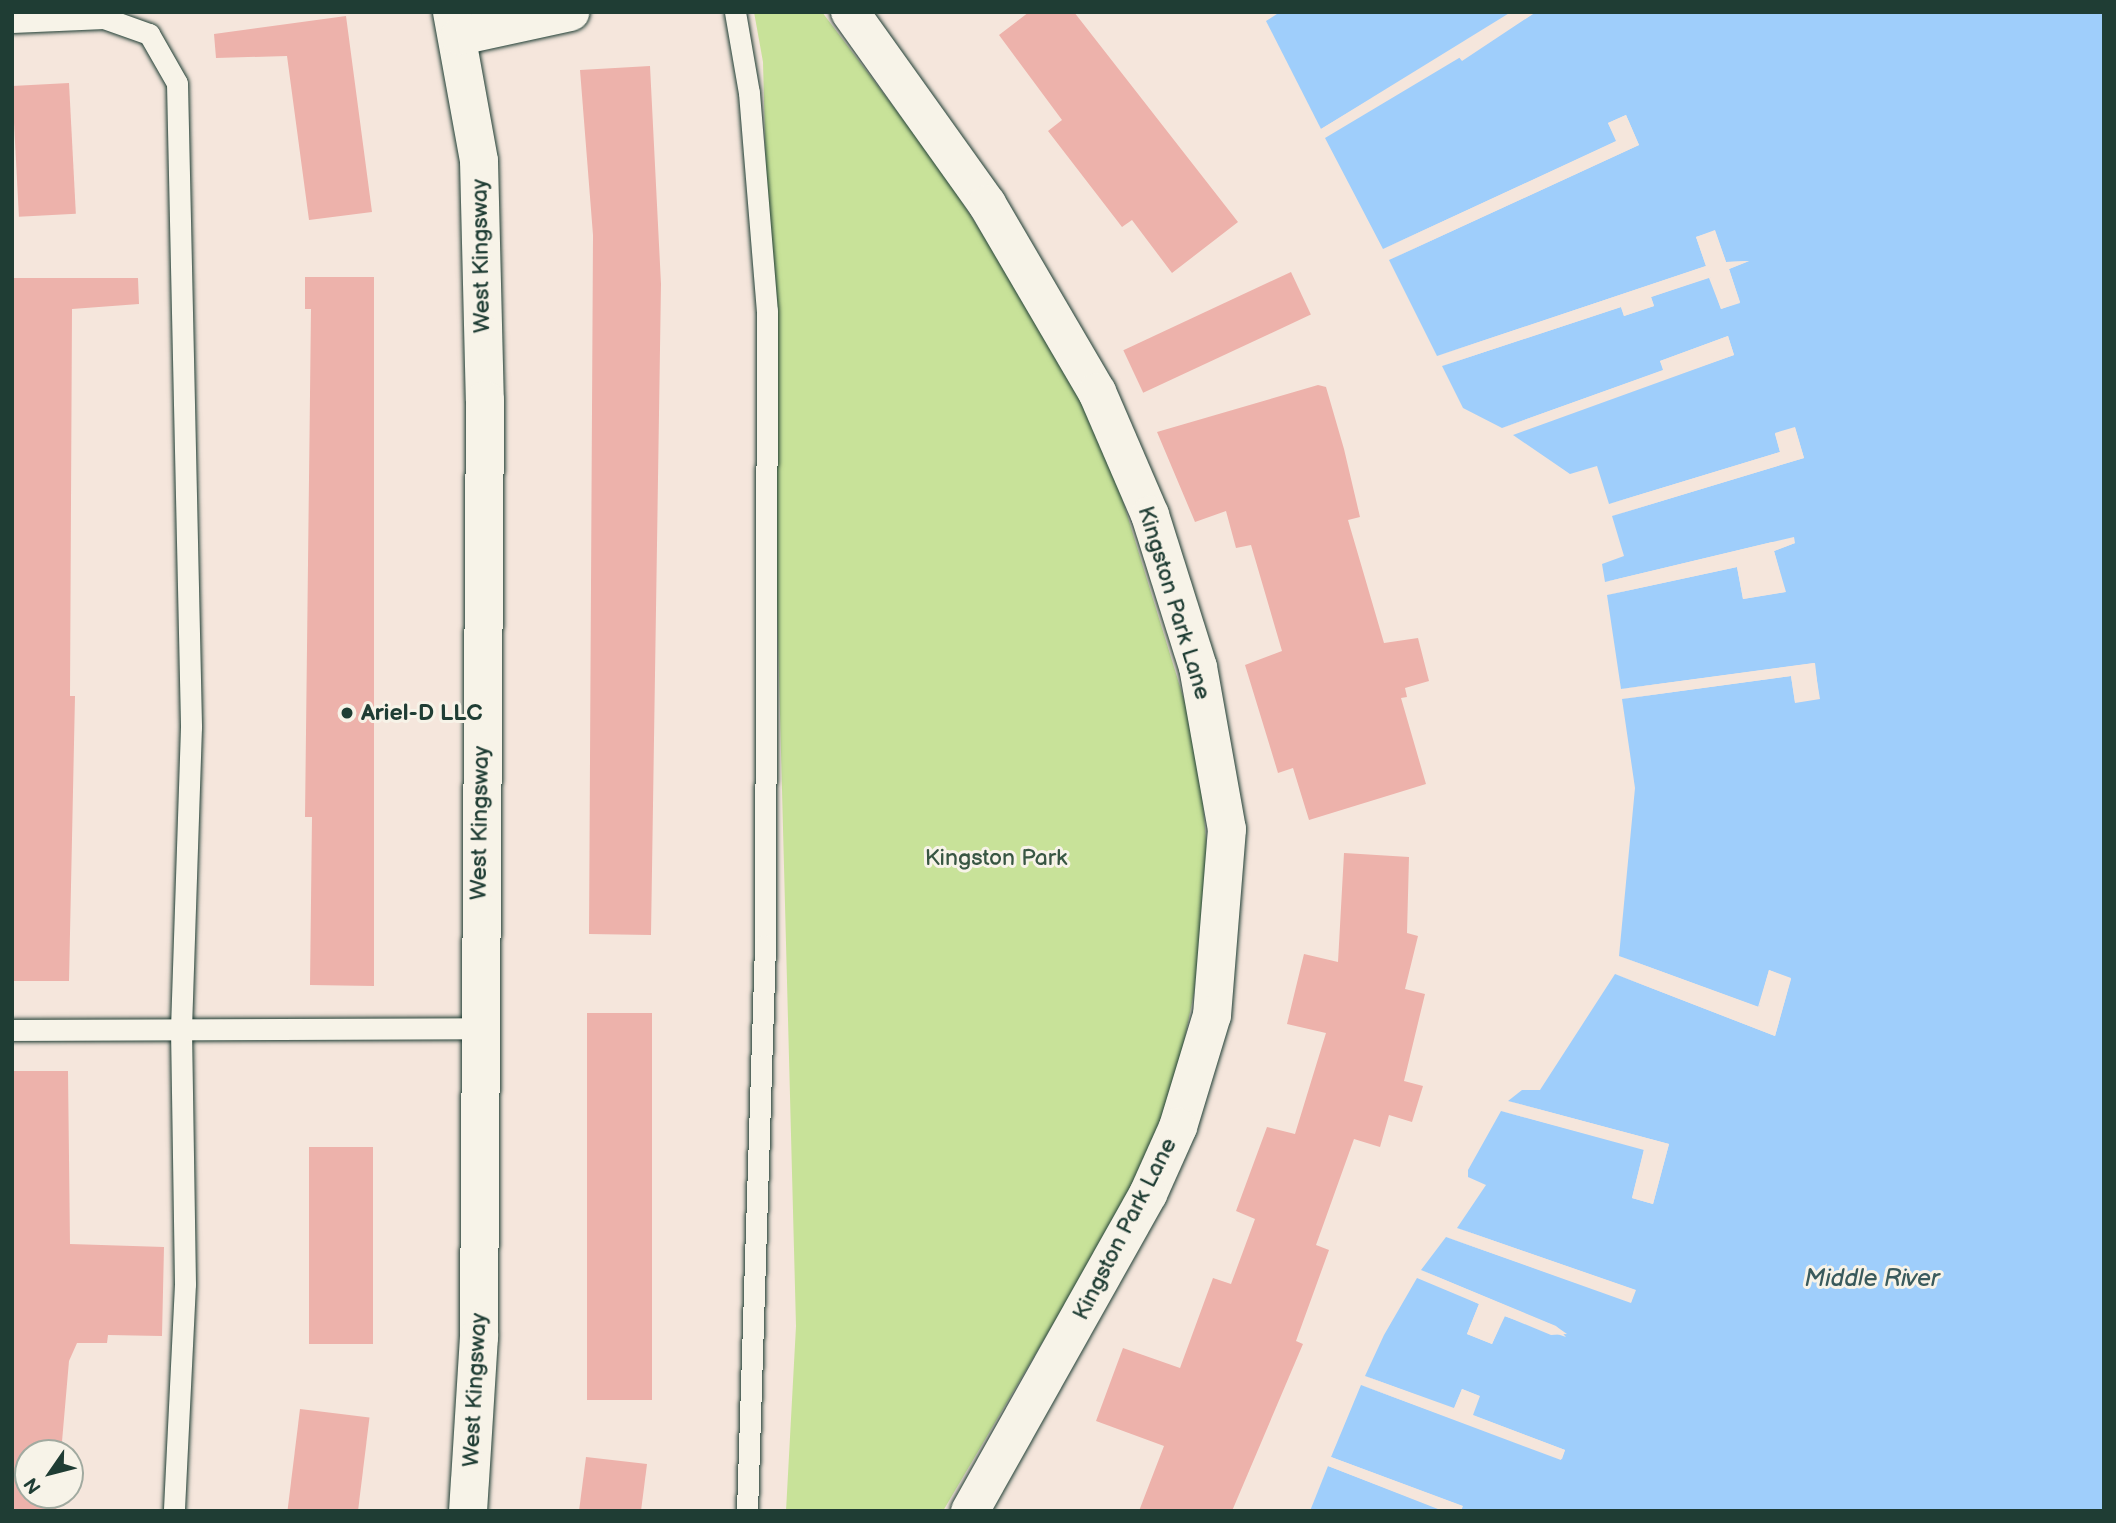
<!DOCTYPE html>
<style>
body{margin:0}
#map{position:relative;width:2116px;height:1523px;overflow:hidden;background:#f5e6dc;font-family:"Balsamiq Sans",sans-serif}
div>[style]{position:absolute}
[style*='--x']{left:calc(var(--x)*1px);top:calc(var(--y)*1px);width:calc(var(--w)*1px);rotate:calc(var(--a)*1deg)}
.green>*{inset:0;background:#c8e299}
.water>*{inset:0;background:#9fcefb}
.pier>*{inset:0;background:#f5e6dc}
.building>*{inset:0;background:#edb2ab;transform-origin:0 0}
.roads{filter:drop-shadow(0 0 2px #1f3d34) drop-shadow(0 0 2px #1f3d34)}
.lane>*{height:21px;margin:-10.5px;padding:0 10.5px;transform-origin:10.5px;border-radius:10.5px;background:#f7f3e8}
.street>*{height:38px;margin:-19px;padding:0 19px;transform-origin:19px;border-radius:19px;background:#f7f3e8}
.dots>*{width:19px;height:19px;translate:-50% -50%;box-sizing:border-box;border:4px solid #f7f3e8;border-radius:50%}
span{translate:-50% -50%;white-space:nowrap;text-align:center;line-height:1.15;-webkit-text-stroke:6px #f7f3e8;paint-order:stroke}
.street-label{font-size:23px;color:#1f3d34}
.poi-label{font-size:23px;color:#1f3d34;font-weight:700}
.left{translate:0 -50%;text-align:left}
.park-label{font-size:23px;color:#385643}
.water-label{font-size:24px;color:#395a5c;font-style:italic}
.frame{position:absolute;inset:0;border:14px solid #1f3d34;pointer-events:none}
.north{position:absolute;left:14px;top:1439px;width:70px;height:70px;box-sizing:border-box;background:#f7f3e8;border:2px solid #a1aaa0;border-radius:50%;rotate:235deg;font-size:19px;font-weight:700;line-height:28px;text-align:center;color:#1f3d34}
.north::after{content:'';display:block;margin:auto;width:24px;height:32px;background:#1f3d34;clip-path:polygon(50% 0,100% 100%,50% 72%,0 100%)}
</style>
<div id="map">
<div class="green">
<div style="clip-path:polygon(754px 12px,822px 12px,942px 171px,1063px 360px,1121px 495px,1198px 745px,1208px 863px,1194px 993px,1180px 1061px,1143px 1171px,943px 1511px,786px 1511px,796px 1326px,763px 62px)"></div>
</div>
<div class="water">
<div style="clip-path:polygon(1280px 12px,1511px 12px,1321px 129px,1266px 21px)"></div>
<div style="clip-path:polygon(1536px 12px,2104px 12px,2104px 1511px,1461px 1511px,1462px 1506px,1331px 1457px,1361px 1385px,1562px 1459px,1565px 1450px,1472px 1415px,1479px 1396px,1462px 1389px,1454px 1409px,1365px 1376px,1384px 1335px,1417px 1278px,1479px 1304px,1467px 1334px,1492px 1344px,1504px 1316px,1566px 1337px,1556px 1326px,1421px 1270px,1446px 1237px,1631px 1302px,1635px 1290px,1457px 1228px,1486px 1185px,1468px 1177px,1468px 1170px,1501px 1111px,1644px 1150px,1632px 1198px,1653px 1204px,1669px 1144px,1508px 1101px,1522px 1090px,1540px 1090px,1615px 974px,1775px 1036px,1791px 979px,1769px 970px,1759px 1007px,1619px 956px,1635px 788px,1622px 699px,1791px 676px,1795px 702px,1819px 698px,1815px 663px,1621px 689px,1607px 595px,1737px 567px,1743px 599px,1785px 592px,1774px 551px,1795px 543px,1772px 542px,1605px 582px,1602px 564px,1624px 556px,1612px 516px,1804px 458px,1795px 428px,1775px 434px,1780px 452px,1609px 504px,1597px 466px,1570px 474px,1513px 435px,1734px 355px,1728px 336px,1660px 361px,1664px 370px,1502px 428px,1463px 408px,1442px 366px,1621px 307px,1624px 316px,1654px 306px,1651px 297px,1710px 277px,1721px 309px,1740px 303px,1729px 269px,1749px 261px,1726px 262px,1715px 231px,1696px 237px,1706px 266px,1437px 356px,1389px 260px,1639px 145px,1626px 115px,1608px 123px,1617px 141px,1383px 249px,1325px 138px)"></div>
<div style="clip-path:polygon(1328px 1466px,1440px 1509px,1439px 1511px,1310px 1511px)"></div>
</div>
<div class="pier">
<div style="clip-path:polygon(1515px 12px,1513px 15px,1322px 132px,1321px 129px)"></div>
<div style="clip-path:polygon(1529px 12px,1536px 12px,1462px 61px,1458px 56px,1325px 138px)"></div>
<div style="clip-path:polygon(1626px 115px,1639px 145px,1389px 260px,1635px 143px,1624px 119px,1613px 124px,1618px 144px,1383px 249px,1616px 141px,1608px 123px)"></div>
<div style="clip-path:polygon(1715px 230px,1726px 262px,1749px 261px,1729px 269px,1740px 302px,1721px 309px,1709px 278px,1651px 297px,1654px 306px,1624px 316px,1621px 307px,1442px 366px,1620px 303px,1626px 312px,1650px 304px,1649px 294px,1709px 274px,1723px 304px,1736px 300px,1726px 270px,1730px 265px,1723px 264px,1713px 235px,1701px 239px,1708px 269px,1437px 356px,1706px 266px,1696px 237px)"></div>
<div style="clip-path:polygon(1728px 336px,1734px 355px,1510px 433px,1730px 353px,1726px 341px,1665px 363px,1665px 373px,1502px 428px,1663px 370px,1660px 361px)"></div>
<div style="clip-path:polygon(1795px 427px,1804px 458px,1612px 516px,1800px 456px,1793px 432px,1779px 436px,1782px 456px,1609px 504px,1780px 452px,1775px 433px)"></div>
<div style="clip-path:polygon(1794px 537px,1795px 543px,1774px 551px,1786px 592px,1743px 599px,1737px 567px,1607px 595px,1737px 564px,1746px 595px,1782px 589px,1770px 550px,1605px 582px)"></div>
<div style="clip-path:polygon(1814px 663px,1820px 699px,1795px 703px,1791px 676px,1622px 699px,1791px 673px,1798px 699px,1816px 696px,1811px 667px,1621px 689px)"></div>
<div style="clip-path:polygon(1619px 956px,1758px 1007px,1769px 970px,1791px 978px,1775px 1036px,1615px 974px,1773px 1032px,1787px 981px,1771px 975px,1758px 1010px)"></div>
<div style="clip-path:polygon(1508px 1101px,1669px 1144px,1653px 1204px,1632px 1198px,1644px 1149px,1501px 1111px,1646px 1147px,1636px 1195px,1651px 1200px,1665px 1146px)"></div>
<div style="clip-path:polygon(1457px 1228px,1636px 1290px,1631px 1303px,1446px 1237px,1629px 1298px,1631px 1293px)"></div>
<div style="clip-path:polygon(1421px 1270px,1557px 1327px,1567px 1334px,1551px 1335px,1505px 1316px,1492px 1344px,1467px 1334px,1479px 1304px,1418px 1275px,1482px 1301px,1472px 1332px,1491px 1339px,1504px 1312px,1552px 1329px)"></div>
<div style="clip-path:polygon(1365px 1376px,1454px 1408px,1462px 1389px,1480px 1396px,1473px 1415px,1565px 1450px,1561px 1460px,1361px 1385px,1559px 1455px,1470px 1418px,1475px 1398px,1464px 1394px,1454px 1412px)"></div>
<div style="clip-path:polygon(1331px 1457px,1463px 1506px,1461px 1511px,1330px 1460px)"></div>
<div style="clip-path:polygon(1329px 1463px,1441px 1505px,1443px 1511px,1328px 1466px)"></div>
</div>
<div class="building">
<div style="clip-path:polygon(1029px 12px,1074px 12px,1238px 222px,1172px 273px,1132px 220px,1122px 227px,1048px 131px,1062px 120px,999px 35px)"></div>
<div style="clip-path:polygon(346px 16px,372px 212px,309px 220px,287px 56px,216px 58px,214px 34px)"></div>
<div style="clip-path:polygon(650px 66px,661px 284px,651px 935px,589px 934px,593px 235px,580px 70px)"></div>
<div style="left:69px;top:83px;width:131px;height:57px;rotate:87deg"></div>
<div style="left:1291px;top:272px;width:47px;height:185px;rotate:65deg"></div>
<div style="clip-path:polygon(305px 277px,374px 277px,374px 986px,310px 985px,312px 817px,305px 817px,311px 309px,305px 309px)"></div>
<div style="clip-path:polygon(12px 278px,138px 278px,139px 304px,72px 309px,70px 696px,75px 696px,69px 981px,12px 981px)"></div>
<div style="clip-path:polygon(1318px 385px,1326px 387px,1344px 449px,1360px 517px,1348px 520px,1384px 643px,1418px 638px,1429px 681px,1405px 688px,1407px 697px,1401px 698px,1426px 784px,1309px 820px,1293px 768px,1278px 773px,1245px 665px,1282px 651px,1251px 545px,1236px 548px,1226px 511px,1195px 522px,1157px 432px)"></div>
<div style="clip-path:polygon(1344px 853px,1409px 857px,1407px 933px,1418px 936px,1405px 989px,1425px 994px,1404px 1081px,1423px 1086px,1412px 1122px,1389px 1115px,1380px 1147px,1354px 1139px,1316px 1245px,1329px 1250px,1296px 1341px,1303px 1344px,1232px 1511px,1139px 1511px,1164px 1446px,1096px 1421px,1123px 1348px,1180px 1368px,1213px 1278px,1231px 1284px,1255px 1219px,1236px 1211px,1267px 1127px,1295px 1134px,1326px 1033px,1287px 1024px,1304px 954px,1338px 962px)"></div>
<div style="left:587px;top:1013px;width:65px;height:387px"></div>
<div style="clip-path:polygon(12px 1071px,68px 1071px,70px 1244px,164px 1247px,162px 1336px,108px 1335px,107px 1343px,77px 1343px,69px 1361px,61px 1453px,28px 1453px,28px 1495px,58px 1495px,56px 1511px,12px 1511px)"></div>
<div style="left:309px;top:1147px;width:64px;height:197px"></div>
<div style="left:300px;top:1409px;width:70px;height:102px;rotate:7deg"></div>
<div style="clip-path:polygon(586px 1457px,647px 1464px,641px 1511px,579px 1511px)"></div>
</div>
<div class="roads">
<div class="lane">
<div style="--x:735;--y:12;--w:82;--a:80.2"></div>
<div style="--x:749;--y:93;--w:219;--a:85.3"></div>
<div style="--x:767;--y:311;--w:634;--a:90.18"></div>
<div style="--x:765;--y:945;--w:566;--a:91.82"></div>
<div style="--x:12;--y:22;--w:92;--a:-2.5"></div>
<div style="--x:104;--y:18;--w:48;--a:19.6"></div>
<div style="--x:149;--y:34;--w:56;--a:60.3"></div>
<div style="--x:177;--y:83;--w:644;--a:88.75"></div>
<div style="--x:191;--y:727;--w:302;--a:91.9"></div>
<div style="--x:181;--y:1029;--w:255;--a:89.1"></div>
<div style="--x:185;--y:1284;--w:227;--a:92.8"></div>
<div style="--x:12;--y:1030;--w:466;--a:-0.2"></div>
</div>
<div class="street">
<div style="--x:452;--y:12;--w:151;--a:79.7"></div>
<div style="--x:479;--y:161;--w:239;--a:88.6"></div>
<div style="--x:485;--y:400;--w:937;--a:90.37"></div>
<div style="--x:479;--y:1337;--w:174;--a:93.6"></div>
<div style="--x:850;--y:12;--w:236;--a:54.5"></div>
<div style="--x:987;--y:204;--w:218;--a:59.7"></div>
<div style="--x:1097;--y:392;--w:134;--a:66.7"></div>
<div style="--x:1150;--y:515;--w:159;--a:72.5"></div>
<div style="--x:1198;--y:667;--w:165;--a:79.9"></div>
<div style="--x:1227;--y:829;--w:187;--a:94.6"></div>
<div style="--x:1212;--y:1015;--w:117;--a:106.9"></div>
<div style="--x:1178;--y:1127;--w:73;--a:114.1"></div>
<div style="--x:1148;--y:1194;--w:364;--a:119.3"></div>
<div style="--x:460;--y:36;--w:113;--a:-12.3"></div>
</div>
</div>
<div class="dots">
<div style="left:347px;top:713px;background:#1f3d34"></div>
</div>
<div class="street-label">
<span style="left:481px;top:256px;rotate:-91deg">West Kingsway</span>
<span style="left:1174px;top:603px;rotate:73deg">Kingston Park Lane</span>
<span style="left:480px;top:823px;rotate:-89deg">West Kingsway</span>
<span style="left:1125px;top:1229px;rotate:-63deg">Kingston Park Lane</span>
<span style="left:475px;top:1390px;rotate:-87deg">West Kingsway</span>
</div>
<div class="poi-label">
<span class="left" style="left:361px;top:713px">Ariel-D LLC</span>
</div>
<div class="park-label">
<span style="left:996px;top:858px">Kingston Park</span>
</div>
<div class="water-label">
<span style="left:1872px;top:1279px">Middle River</span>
</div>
<div class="frame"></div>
<div class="north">N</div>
</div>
